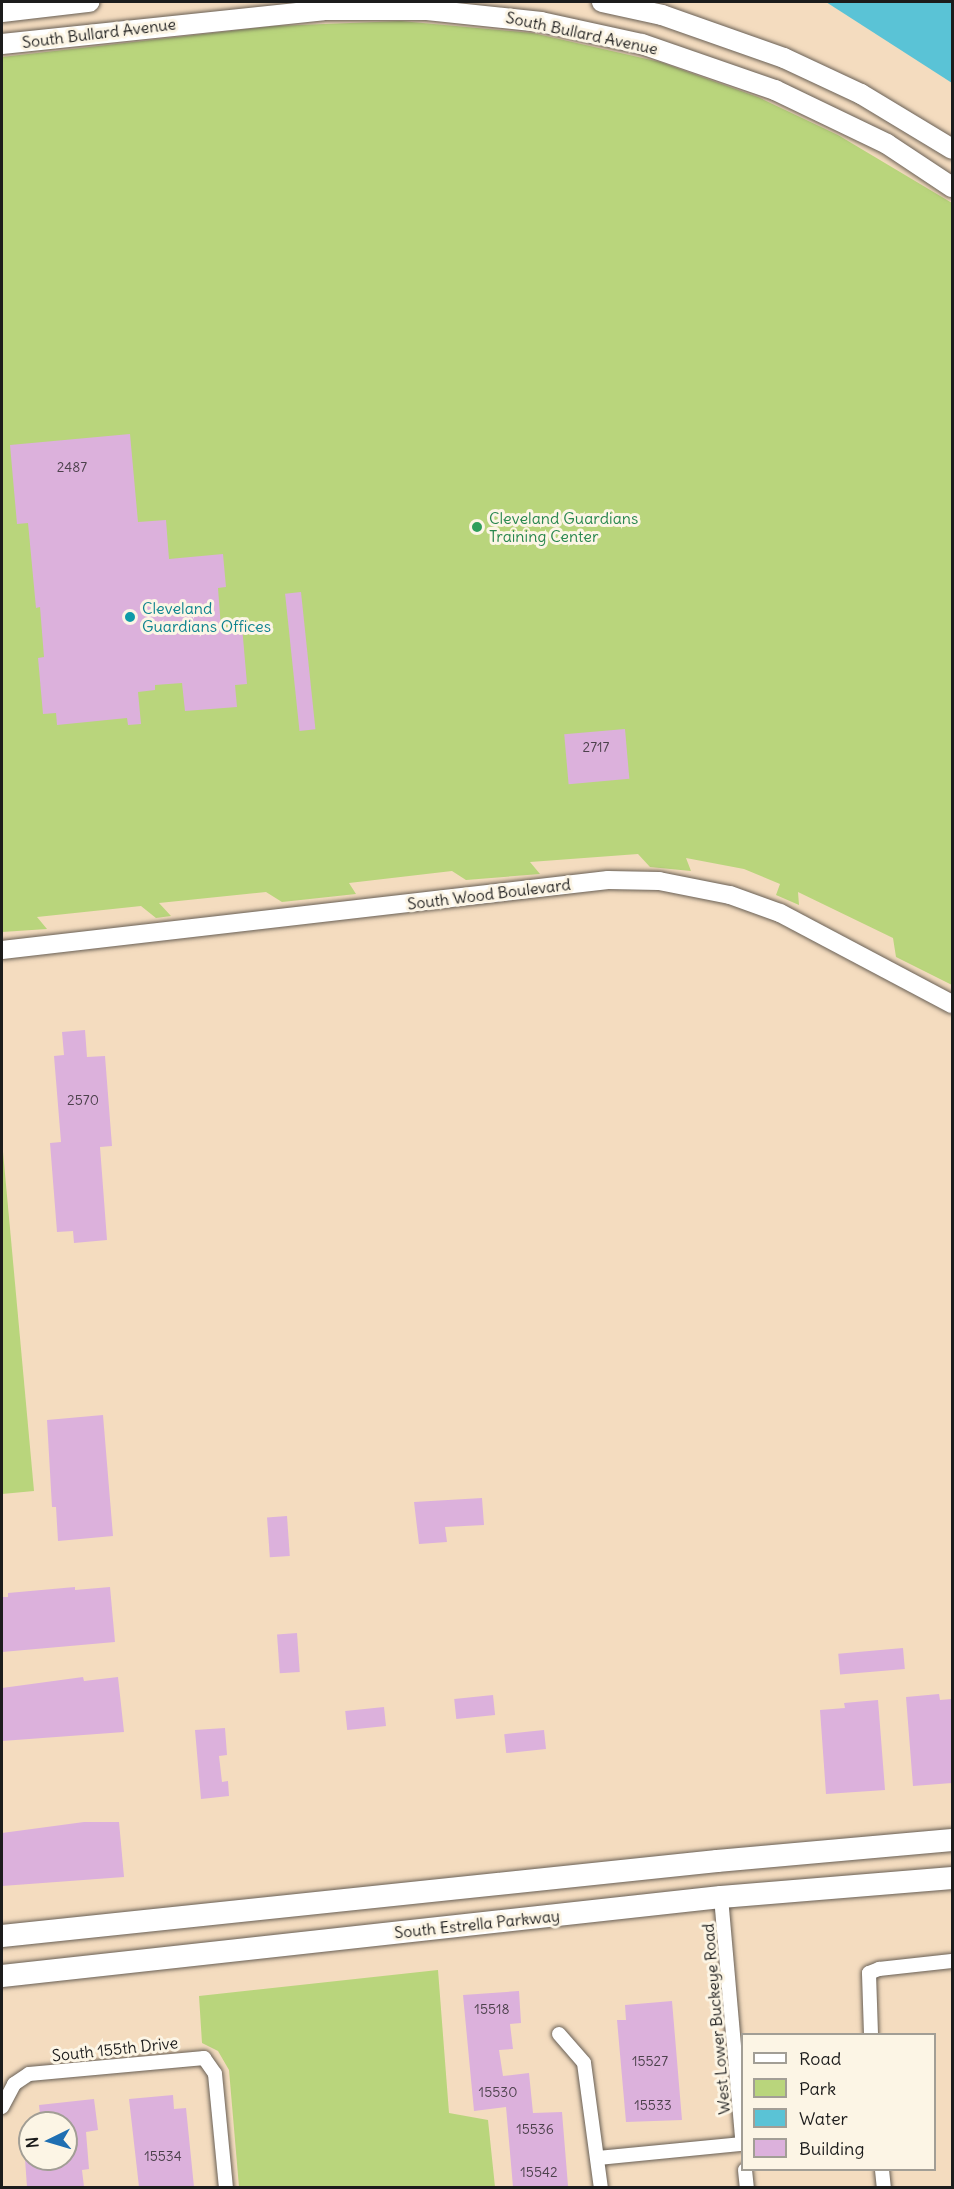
<!DOCTYPE html>
<style>
body{margin:0}
#map{position:relative;width:954px;height:2189px;overflow:hidden;background:#f4dcbf;font-family:Delius,sans-serif}
div>[style]{position:absolute}
[style*='--x']{left:calc(var(--x)*1px);top:calc(var(--y)*1px);width:calc(var(--w)*1px);rotate:calc(var(--a)*1deg)}
.green>*{inset:0;background:#b9d57c}
.water>*{inset:0;background:#5ac3d6}
.building>*{inset:0;background:#dcb1dc;transform-origin:0 0}
.roads{filter:drop-shadow(0 0 2px #685f55) drop-shadow(0 0 2px #685f55)}
.minor>*{height:14px;margin:-7px;padding:0 7px;transform-origin:7px;border-radius:7px;background:#fff}
.tertiary>*{height:18px;margin:-9px;padding:0 9px;transform-origin:9px;border-radius:9px;background:#fff}
.secondary>*{height:20px;margin:-10px;padding:0 10px;transform-origin:10px;border-radius:10px;background:#fff}
.primary>*{height:22px;margin:-11px;padding:0 11px;transform-origin:11px;border-radius:11px;background:#fff}
.dots>*{width:16px;height:16px;translate:-50% -50%;box-sizing:border-box;border:3px solid #fcf5e5;border-radius:50%}
span{translate:-50% -50%;white-space:nowrap;text-align:center;line-height:1.15;-webkit-text-stroke:6px #fcf5e5;paint-order:stroke}
.number-label{font-size:14px;color:#4c414c}
.number-label span{-webkit-text-stroke-width:0}
.street-label{font-size:16px;color:#1c1c1c}
.leisure-label{font-size:16px;color:#27864d}
.left{translate:0 -50%;text-align:left}
.culture-label{font-size:16px;color:#0d838f}
.frame{position:absolute;inset:0;border:3px solid #1c1c1c;pointer-events:none}
.legend{position:absolute;left:741px;top:2033px;width:195px;height:138px;box-sizing:border-box;background:#fcf5e5;border:2px solid #a29e95;margin:0;padding:8px 10px;list-style:none;font-size:18px;color:#1c1c1c}
.legend li{display:flex;align-items:center;gap:12px;height:30px}
.legend b{width:30px;border:2px solid #a29e95}
.north{position:absolute;left:18px;top:2111px;width:60px;height:60px;box-sizing:border-box;background:#fcf5e5;border:2px solid #a29e95;border-radius:50%;rotate:265deg;font-size:16px;font-weight:700;line-height:24px;text-align:center;color:#1c1c1c}
.north::after{content:'';display:block;margin:auto;width:21px;height:27px;background:#1f6fb2;clip-path:polygon(50% 0,100% 100%,50% 72%,0 100%)}
</style>
<div id="map">
<div class="green">
<div style="clip-path:polygon(401px 21px,533px 33px,660px 62px,758px 97px,838px 135px,952px 203px,952px 985px,896px 957px,893px 938px,798px 892px,799px 905px,776px 895px,780px 884px,744px 869px,686px 858px,691px 871px,650px 867px,638px 854px,530px 862px,540px 874px,466px 880px,452px 871px,349px 883px,356px 894px,282px 902px,266px 892px,159px 903px,171px 916px,156px 918px,141px 906px,37px 917px,47px 929px,2px 932px,2px 57px,274px 26px)"></div>
<div style="clip-path:polygon(2px 1141px,34px 1491px,2px 1494px)"></div>
<div style="clip-path:polygon(438px 1970px,449px 2113px,488px 2120px,495px 2187px,239px 2187px,229px 2070px,218px 2051px,202px 2043px,199px 1996px)"></div>
</div>
<div class="water">
<div style="clip-path:polygon(826px 2px,952px 2px,952px 83px)"></div>
</div>
<div class="building">
<div style="clip-path:polygon(130px 434px,138px 522px,166px 520px,169px 559px,223px 554px,226px 587px,218px 588px,221px 628px,242px 626px,247px 684px,235px 685px,237px 707px,185px 711px,182px 683px,155px 685px,155px 690px,138px 692px,141px 724px,128px 725px,127px 718px,57px 725px,56px 713px,43px 714px,38px 658px,44px 657px,40px 607px,36px 608px,28px 523px,17px 524px,10px 445px)"></div>
<div style="left:301px;top:592px;width:138px;height:16px;rotate:84deg"></div>
<div style="left:625px;top:729px;width:50px;height:61px;rotate:85deg"></div>
<div style="clip-path:polygon(85px 1030px,87px 1057px,105px 1056px,112px 1146px,100px 1147px,107px 1240px,74px 1243px,73px 1231px,57px 1232px,50px 1143px,61px 1142px,54px 1056px,64px 1055px,62px 1032px)"></div>
<div style="clip-path:polygon(103px 1415px,113px 1536px,58px 1541px,56px 1507px,52px 1507px,47px 1420px)"></div>
<div style="clip-path:polygon(482px 1498px,484px 1525px,445px 1527px,447px 1542px,419px 1544px,414px 1502px)"></div>
<div style="left:287px;top:1516px;width:40px;height:20px;rotate:86deg"></div>
<div style="clip-path:polygon(75px 1587px,75px 1590px,110px 1587px,115px 1642px,2px 1652px,2px 1597px,8px 1597px,8px 1593px)"></div>
<div style="left:297px;top:1633px;width:39px;height:20px;rotate:86deg"></div>
<div style="left:903px;top:1648px;width:21px;height:65px;rotate:85deg"></div>
<div style="clip-path:polygon(83px 1677px,84px 1681px,118px 1677px,124px 1732px,2px 1741px,2px 1688px)"></div>
<div style="clip-path:polygon(939px 1694px,940px 1700px,952px 1699px,952px 1783px,913px 1786px,906px 1697px)"></div>
<div style="left:493px;top:1695px;width:20px;height:39px;rotate:84deg"></div>
<div style="clip-path:polygon(878px 1700px,885px 1790px,826px 1794px,820px 1710px,845px 1708px,844px 1703px)"></div>
<div style="left:384px;top:1707px;width:19px;height:39px;rotate:84deg"></div>
<div style="clip-path:polygon(225px 1728px,227px 1755px,219px 1756px,222px 1782px,228px 1781px,229px 1796px,201px 1799px,195px 1730px)"></div>
<div style="left:544px;top:1730px;width:19px;height:40px;rotate:84deg"></div>
<div style="clip-path:polygon(84px 1822px,119px 1822px,124px 1877px,2px 1886px,2px 1833px)"></div>
<div style="clip-path:polygon(519px 1991px,521px 2023px,510px 2024px,513px 2049px,499px 2050px,503px 2076px,529px 2073px,533px 2113px,562px 2112px,568px 2186px,513px 2187px,506px 2107px,474px 2111px,463px 1995px)"></div>
<div style="clip-path:polygon(672px 2001px,682px 2120px,626px 2122px,617px 2020px,626px 2020px,625px 2005px)"></div>
<div style="clip-path:polygon(173px 2095px,174px 2109px,186px 2108px,194px 2187px,139px 2187px,129px 2099px)"></div>
<div style="clip-path:polygon(94px 2099px,98px 2130px,86px 2132px,89px 2169px,82px 2170px,84px 2187px,27px 2187px,25px 2159px,66px 2159px,66px 2123px,41px 2123px,39px 2105px)"></div>
</div>
<div class="roads">
<div class="minor">
<div style="--x:721;--y:1897;--w:242;--a:85"></div>
<div style="--x:559;--y:2034;--w:38;--a:49"></div>
<div style="--x:584;--y:2063;--w:126;--a:82.3"></div>
<div style="--x:871;--y:2034;--w:61;--a:-91.9"></div>
<div style="--x:869;--y:1973;--w:11;--a:-22"></div>
<div style="--x:879;--y:1969;--w:73;--a:-6.3"></div>
<div style="--x:2;--y:2107;--w:26;--a:-62"></div>
<div style="--x:14;--y:2084;--w:18;--a:-34"></div>
<div style="--x:29;--y:2074;--w:176;--a:-5.2"></div>
<div style="--x:204;--y:2058;--w:19;--a:55"></div>
<div style="--x:215;--y:2074;--w:115;--a:84.5"></div>
<div style="--x:598;--y:2158;--w:145;--a:-5.6"></div>
<div style="--x:745;--y:2170;--w:18;--a:84"></div>
<div style="--x:882;--y:2170;--w:18;--a:84"></div>
</div>
<div class="tertiary">
<div style="--x:2;--y:950;--w:610;--a:-6.59"></div>
<div style="--x:608;--y:880;--w:51;--a:1.1"></div>
<div style="--x:659;--y:881;--w:72;--a:11.2"></div>
<div style="--x:730;--y:895;--w:53;--a:19.8"></div>
<div style="--x:780;--y:913;--w:195;--a:27.9"></div>
</div>
<div class="secondary">
<div style="--x:602;--y:2;--w:61;--a:12.2"></div>
<div style="--x:662;--y:15;--w:129;--a:19.4"></div>
<div style="--x:784;--y:58;--w:85;--a:25.1"></div>
<div style="--x:861;--y:94;--w:106;--a:31.1"></div>
<div style="--x:2;--y:12;--w:88;--a:-6.6"></div>
<div style="--x:2;--y:44;--w:323;--a:-6"></div>
<div style="--x:323;--y:10;--w:104;--a:0"></div>
<div style="--x:427;--y:10;--w:115;--a:6"></div>
<div style="--x:541;--y:22;--w:103;--a:12.3"></div>
<div style="--x:642;--y:44;--w:141;--a:19.1"></div>
<div style="--x:775;--y:90;--w:124;--a:25.7"></div>
<div style="--x:887;--y:144;--w:78;--a:33.5"></div>
</div>
<div class="primary">
<div style="--x:2;--y:1936;--w:719;--a:-5.99"></div>
<div style="--x:717;--y:1861;--w:236;--a:-5.1"></div>
<div style="--x:2;--y:1976;--w:723;--a:-6.27"></div>
<div style="--x:721;--y:1897;--w:232;--a:-4.7"></div>
</div>
</div>
<div class="dots">
<div style="left:477px;top:527px;background:#2e9e5b"></div>
<div style="left:130px;top:617px;background:#0f9aa8"></div>
</div>
<div class="number-label">
<span style="left:72px;top:467px">2487</span>
<span style="left:596px;top:747px">2717</span>
<span style="left:83px;top:1100px">2570</span>
<span style="left:492px;top:2009px">15518</span>
<span style="left:650px;top:2061px">15527</span>
<span style="left:498px;top:2092px">15530</span>
<span style="left:653px;top:2105px">15533</span>
<span style="left:535px;top:2129px">15536</span>
<span style="left:163px;top:2156px">15534</span>
<span style="left:539px;top:2172px">15542</span>
</div>
<div class="street-label">
<span style="left:99px;top:33px;rotate:-7deg">South Bullard Avenue</span>
<span style="left:582px;top:33px;rotate:12deg">South Bullard Avenue</span>
<span style="left:489px;top:894px;rotate:-7deg">South Wood Boulevard</span>
<span style="left:477px;top:1924px;rotate:-6deg">South Estrella Parkway</span>
<span style="left:716px;top:2019px;rotate:-95deg">West Lower Buckeye Road</span>
<span style="left:115px;top:2049px;rotate:-6deg">South 155th Drive</span>
</div>
<div class="leisure-label">
<span class="left" style="left:489px;top:527px">Cleveland Guardians<br>Training Center</span>
</div>
<div class="culture-label">
<span class="left" style="left:142px;top:617px">Cleveland<br>Guardians Offices</span>
</div>
<div class="frame"></div>
<ul class="legend">
<li><b style="height:8px;background:#fff"></b>Road</li>
<li><b style="height:16px;background:#b9d57c"></b>Park</li>
<li><b style="height:16px;background:#5ac3d6"></b>Water</li>
<li><b style="height:16px;background:#dcb1dc"></b>Building</li>
</ul>
<div class="north">N</div>
</div>
